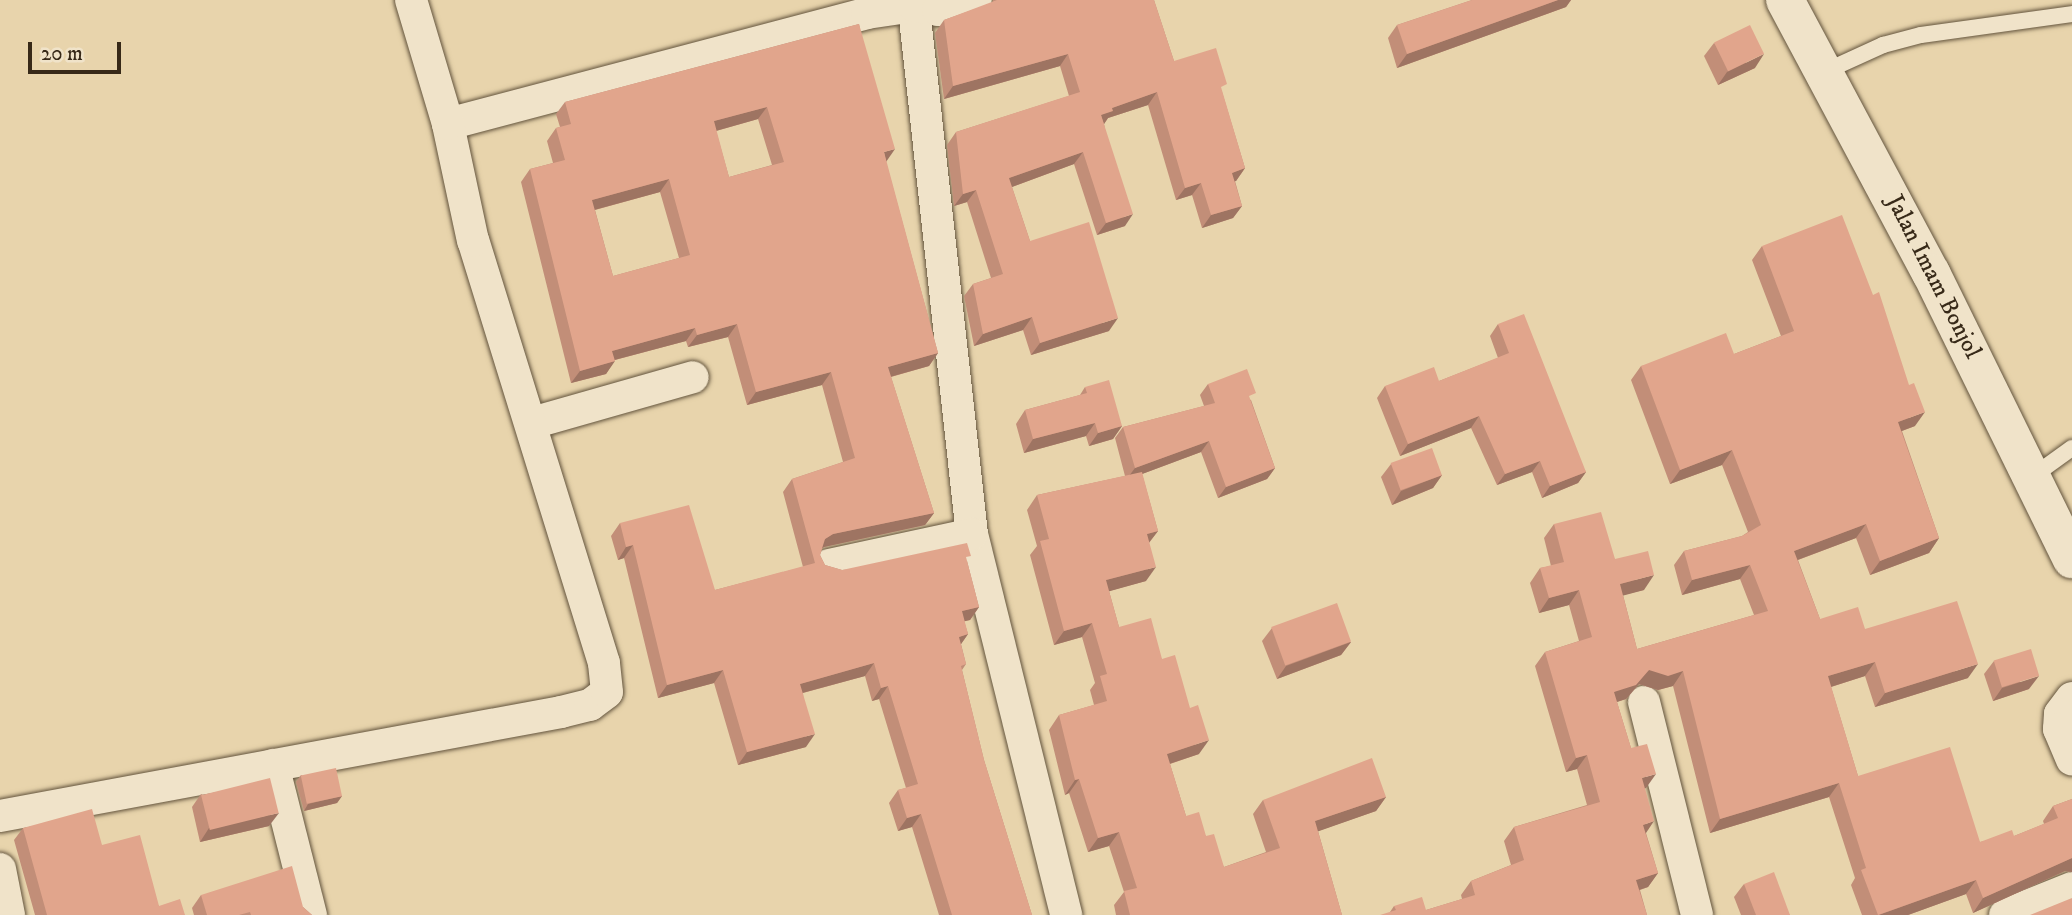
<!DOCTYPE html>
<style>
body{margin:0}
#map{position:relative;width:2072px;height:915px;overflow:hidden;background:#e8d4ac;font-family:"IM FELL DW Pica",serif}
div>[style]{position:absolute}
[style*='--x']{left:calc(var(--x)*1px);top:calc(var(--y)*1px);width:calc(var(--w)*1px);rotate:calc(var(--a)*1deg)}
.roads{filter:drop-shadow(0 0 2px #63543d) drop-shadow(0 0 2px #63543d)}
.lane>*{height:16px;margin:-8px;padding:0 8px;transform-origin:8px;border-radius:8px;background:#f0e3c9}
.street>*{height:32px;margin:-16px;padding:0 16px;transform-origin:16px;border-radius:16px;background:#f0e3c9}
.secondary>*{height:38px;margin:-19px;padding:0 19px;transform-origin:19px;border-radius:19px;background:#f0e3c9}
.wall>*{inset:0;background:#c28e78}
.shaded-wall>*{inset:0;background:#9e7462}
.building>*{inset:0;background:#e1a58c;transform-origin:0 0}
span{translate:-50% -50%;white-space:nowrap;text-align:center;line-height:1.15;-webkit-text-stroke:5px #f0e3c9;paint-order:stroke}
.street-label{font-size:24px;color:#372918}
.scale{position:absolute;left:28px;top:42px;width:93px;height:32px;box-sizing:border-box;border:4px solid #372918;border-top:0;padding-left:9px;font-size:21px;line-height:24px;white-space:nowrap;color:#372918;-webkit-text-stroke:5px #f0e3c9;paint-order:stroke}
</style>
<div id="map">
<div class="roads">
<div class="lane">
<div style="--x:1826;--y:71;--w:63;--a:-24.5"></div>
<div style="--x:1883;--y:45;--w:39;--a:-15"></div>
<div style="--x:1921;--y:35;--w:152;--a:-7.9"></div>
<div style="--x:2033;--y:476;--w:48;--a:-35.7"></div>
</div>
<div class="street">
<div style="--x:913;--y:0;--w:537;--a:83.7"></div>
<div style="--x:972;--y:534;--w:392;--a:76.1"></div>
<div style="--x:448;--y:124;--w:433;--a:-14.8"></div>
<div style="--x:867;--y:13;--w:48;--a:-8.5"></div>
<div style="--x:914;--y:6;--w:24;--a:9"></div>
<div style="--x:938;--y:10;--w:39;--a:-15"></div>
<div style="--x:532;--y:423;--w:167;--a:-15.9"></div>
<div style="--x:829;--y:565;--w:146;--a:-12.2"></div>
<div style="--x:2072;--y:698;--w:20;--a:127"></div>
<div style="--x:2060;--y:714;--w:15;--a:94"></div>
<div style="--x:2059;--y:729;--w:33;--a:67"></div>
<div style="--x:1644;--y:702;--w:219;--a:76"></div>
<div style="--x:273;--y:765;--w:155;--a:75.8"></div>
<div style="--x:0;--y:816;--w:571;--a:-10.5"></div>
<div style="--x:561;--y:712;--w:30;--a:-14"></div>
<div style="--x:590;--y:705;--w:21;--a:-37"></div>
<div style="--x:607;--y:692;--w:29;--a:-96"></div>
<div style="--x:604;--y:663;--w:442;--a:-107.2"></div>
<div style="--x:473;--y:241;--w:120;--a:-102.1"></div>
<div style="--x:448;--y:124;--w:129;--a:-106.6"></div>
<div style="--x:0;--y:869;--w:47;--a:78.9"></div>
<div style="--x:2005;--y:915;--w:72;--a:-21.9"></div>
</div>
<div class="secondary">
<div style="--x:1785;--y:0;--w:310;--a:61.9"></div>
<div style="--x:1931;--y:273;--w:319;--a:63.8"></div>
</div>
</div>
<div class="wall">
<div style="clip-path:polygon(993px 0,1154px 0,1174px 61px,1222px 92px,1245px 168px,1236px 181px,1235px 181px,1242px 206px,1233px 218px,1202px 228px,1192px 195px,1176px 200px,1148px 105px,1108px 118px,1104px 124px,1125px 226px,1097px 235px,1074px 164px,1012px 187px,1030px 241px,1109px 331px,1031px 355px,1023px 330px,974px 346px,964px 296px,973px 284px,991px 278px,967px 202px,954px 206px,947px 145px,956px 132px,1069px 96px,1060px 66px,944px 99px,935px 33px,944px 20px,992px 3px)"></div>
<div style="clip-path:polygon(1472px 0,1571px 0,1566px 7px,1397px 68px,1388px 38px,1397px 25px)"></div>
<div style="clip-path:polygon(evenodd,859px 24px,886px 162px,938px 353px,929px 366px,891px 377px,934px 513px,925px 525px,824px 547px,822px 549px,820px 555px,825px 565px,842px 570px,967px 561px,979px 607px,970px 620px,964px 621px,968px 634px,961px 644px,966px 664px,962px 670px,984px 760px,1032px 915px,939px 915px,912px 827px,898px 831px,889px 803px,898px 790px,906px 788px,879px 699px,872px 701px,865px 676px,803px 693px,806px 747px,738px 765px,714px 683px,658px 698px,624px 558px,618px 560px,611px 536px,620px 523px,715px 590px,803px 567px,783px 492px,792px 479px,843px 462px,822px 385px,747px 405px,728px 337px,688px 347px,686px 341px,615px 360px,606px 374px,571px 383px,521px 182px,530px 169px,553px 163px,547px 141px,556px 128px,560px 127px,556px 114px,565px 102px,859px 24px,758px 119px,772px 165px,729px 177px,716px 131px,758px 119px,859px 24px,660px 192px,679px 258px,613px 276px,595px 210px,660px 192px)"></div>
<div style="clip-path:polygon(1714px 43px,1755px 68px,1718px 85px,1704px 56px)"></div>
<div style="clip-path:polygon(1762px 246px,1915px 426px,1902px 431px,1939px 538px,1929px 553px,1870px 575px,1856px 538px,1798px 560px,1820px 619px,1865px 629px,1968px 678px,1875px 707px,1865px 676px,1831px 687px,1858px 776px,1980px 842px,2014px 836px,2044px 824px,2043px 821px,2053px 806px,2072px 799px,2072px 872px,2065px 871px,1973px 913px,1966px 894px,1908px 915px,1862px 915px,1851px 885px,1855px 878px,1829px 797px,1710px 833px,1673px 686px,1658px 690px,1639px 684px,1626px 699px,1617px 702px,1631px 748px,1646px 788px,1645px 788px,1646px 833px,1658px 873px,1648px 887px,1640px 890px,1647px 915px,1390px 912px,1394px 906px,1426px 910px,1462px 899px,1461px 895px,1471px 881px,1511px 865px,1504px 841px,1514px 827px,1587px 805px,1577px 769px,1566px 772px,1535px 666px,1545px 652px,1579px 641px,1569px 605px,1539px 613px,1530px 583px,1540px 568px,1551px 566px,1544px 538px,1554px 524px,1615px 559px,1644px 590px,1623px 595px,1637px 649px,1754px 615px,1740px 579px,1682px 595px,1674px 565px,1684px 551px,1742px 536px,1748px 532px,1722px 465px,1670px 484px,1631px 380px,1641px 366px,1734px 354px,1781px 336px,1752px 260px)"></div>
<div style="clip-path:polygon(1498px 324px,1586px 472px,1578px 483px,1542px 498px,1532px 472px,1497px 485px,1471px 428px,1400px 456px,1377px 398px,1385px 386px,1439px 381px,1498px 358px,1490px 336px)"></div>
<div style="clip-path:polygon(1208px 384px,1251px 400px,1275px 468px,1267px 479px,1218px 498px,1201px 452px,1142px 474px,1158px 531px,1149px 543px,1146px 581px,1109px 591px,1119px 627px,1162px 659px,1199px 754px,1170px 764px,1186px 816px,1206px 836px,1224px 867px,1266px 852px,1253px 814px,1263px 800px,1386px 797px,1376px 811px,1318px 831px,1342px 915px,1116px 915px,1114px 905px,1124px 892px,1109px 846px,1088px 852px,1069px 793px,1065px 795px,1049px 730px,1059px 715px,1094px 705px,1090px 690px,1095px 683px,1082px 637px,1054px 645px,1030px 555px,1037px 546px,1027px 510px,1037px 495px,1125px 476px,1115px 438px,1123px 427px,1204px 406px,1200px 395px)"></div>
<div style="clip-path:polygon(1085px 387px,1122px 426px,1113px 439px,1089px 446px,1086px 436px,1024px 453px,1016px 424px,1025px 410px,1080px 395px)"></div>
<div style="clip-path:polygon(1391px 464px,1442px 475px,1433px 488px,1392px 505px,1381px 477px)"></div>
<div style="clip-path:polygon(1272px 628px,1351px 642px,1341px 655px,1277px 679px,1262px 641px)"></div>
<div style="clip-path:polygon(1994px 661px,2029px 689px,1993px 701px,1984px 674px)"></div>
<div style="clip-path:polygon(301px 775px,342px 796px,337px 803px,304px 811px,296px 782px)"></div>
<div style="clip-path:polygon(201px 794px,269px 826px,200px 842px,192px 807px)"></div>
<div style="clip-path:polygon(23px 828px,102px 845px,159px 906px,185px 915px,35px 915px,14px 840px)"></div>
<div style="clip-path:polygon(1744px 884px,1790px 915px,1741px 915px,1734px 897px)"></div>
<div style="clip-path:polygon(201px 895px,303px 907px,312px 915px,194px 915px,192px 908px)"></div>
</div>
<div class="shaded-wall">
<div style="clip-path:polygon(1558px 0,1571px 0,1566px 7px,1397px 68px,1407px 54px)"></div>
<div style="clip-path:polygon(1068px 54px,1060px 66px,944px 99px,953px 86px)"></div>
<div style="clip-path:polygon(1764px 54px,1755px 68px,1718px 85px,1727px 72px)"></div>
<div style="clip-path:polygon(1157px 92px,1148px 105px,1108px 118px,1104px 124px,1101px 115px,1112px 108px)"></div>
<div style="clip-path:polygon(767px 107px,758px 119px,705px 134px,714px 121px)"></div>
<div style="clip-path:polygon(895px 149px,886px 162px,884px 152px)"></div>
<div style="clip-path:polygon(1083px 152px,1074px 164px,1001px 191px,1009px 178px)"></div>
<div style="clip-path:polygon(1245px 168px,1236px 181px,1223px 185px,1232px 173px)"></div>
<div style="clip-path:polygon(669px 179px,660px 192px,583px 213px,592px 200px)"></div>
<div style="clip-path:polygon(1201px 183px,1192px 195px,1176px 200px,1185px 188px)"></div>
<div style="clip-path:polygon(976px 190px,967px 202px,954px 206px,963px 194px)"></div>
<div style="clip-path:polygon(1242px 206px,1233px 218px,1202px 228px,1211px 215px)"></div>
<div style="clip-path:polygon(1133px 214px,1125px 226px,1097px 235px,1106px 223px)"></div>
<div style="clip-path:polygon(1032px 317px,1023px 330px,974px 346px,983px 334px)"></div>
<div style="clip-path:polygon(1118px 318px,1109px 331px,1031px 355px,1040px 343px)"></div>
<div style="clip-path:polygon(737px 324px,728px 337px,688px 347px,697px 335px)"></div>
<div style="clip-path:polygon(695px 328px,686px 341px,603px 363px,612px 351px)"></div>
<div style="clip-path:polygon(938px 353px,929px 366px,879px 380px,888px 367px)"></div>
<div style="clip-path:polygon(615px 361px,606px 374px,571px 383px,580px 371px)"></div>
<div style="clip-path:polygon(831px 372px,822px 385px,747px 405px,756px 392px)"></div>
<div style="clip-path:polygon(1925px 412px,1915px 426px,1888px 436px,1898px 422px)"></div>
<div style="clip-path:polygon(1479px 416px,1471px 428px,1400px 456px,1408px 444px)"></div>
<div style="clip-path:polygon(1095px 423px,1086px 436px,1024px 453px,1033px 439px)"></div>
<div style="clip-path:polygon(1122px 426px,1113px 439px,1089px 446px,1098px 433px)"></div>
<div style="clip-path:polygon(1209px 441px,1201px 452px,1126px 480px,1135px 468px)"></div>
<div style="clip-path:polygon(1732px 450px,1722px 465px,1670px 484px,1680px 470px)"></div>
<div style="clip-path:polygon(1540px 461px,1532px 472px,1497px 485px,1505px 474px)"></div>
<div style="clip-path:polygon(1275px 468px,1267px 479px,1218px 498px,1226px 487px)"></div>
<div style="clip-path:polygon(1586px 472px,1578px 483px,1542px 498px,1550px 486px)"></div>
<div style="clip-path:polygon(1442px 475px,1433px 488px,1392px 505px,1401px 491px)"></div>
<div style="clip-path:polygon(934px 513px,925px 525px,824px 547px,816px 552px,825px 539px,833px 534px)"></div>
<div style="clip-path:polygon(1866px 524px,1856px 538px,1784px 565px,1794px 551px)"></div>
<div style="clip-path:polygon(1158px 531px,1147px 545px,1147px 534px)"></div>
<div style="clip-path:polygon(1939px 538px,1929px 553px,1870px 575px,1880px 561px)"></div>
<div style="clip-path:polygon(633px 545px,624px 558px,618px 560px,626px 547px)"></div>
<div style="clip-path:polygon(1750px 565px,1740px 579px,1682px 595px,1692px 580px)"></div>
<div style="clip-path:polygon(1156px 567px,1146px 581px,1096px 595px,1106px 580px)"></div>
<div style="clip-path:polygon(1654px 575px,1644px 590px,1610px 599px,1620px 584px)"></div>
<div style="clip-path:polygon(1579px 590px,1569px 605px,1539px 613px,1549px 598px)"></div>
<div style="clip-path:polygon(979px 607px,970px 620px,953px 624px,962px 611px)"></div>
<div style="clip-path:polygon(1092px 623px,1082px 637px,1054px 645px,1064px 631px)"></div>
<div style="clip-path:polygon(968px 634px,959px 647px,959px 637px)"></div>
<div style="clip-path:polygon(1351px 642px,1341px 655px,1277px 679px,1286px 666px)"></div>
<div style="clip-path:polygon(1875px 662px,1865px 676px,1818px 691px,1828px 676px)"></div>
<div style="clip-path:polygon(874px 663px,865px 676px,791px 696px,800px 684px)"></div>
<div style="clip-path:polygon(1978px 664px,1968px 678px,1875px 707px,1885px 693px)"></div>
<div style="clip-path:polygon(723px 670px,714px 683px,658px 698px,667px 685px)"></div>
<div style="clip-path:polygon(1649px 670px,1683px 671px,1673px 686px,1658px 690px,1639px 684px,1626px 699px,1604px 706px,1614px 692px)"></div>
<div style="clip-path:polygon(2039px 676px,2029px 689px,1993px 701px,2002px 688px)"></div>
<div style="clip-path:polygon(888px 686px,879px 699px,872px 701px,881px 688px)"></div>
<div style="clip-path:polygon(815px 734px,806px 747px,738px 765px,747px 752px)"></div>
<div style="clip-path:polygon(1209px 740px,1199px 754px,1157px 768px,1167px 754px)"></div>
<div style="clip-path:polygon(1587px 755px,1577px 769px,1566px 772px,1576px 758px)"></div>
<div style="clip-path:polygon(1656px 774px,1646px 788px,1632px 792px,1642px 778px)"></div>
<div style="clip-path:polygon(1079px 779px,1069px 793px,1065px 795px,1075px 780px)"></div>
<div style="clip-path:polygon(1839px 783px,1829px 797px,1710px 833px,1720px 819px)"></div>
<div style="clip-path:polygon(342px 796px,337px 803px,304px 811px,308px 804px)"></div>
<div style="clip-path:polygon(1386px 797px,1376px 811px,1305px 836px,1315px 821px)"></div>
<div style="clip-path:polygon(279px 813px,269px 826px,200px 842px,209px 828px)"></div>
<div style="clip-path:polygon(921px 814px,912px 827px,898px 831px,907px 818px)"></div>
<div style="clip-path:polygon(1654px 821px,1644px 836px,1643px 825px)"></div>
<div style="clip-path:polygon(1119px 832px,1109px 846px,1088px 852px,1098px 838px)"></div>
<div style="clip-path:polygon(2072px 858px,2072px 872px,2065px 871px,1973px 913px,1983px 898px)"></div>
<div style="clip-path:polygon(1658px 873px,1648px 887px,1626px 894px,1636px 880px)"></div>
<div style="clip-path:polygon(1976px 880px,1966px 894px,1908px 915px,1879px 915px)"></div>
</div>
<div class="building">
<div style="clip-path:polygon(997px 0,1154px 0,1174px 61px,1216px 48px,1227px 84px,1221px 87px,1245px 168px,1232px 173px,1242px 206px,1211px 215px,1201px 183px,1185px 188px,1157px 92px,1112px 108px,1113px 111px,1101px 115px,1133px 214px,1106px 223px,1083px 152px,1009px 178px,1030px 241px,1089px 222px,1118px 318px,1040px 343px,1032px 317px,983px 334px,973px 284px,1003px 274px,976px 190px,963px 194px,956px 132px,1080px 92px,1068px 54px,953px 86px,944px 20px)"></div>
<div style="clip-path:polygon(1472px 0,1558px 0,1407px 54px,1397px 25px)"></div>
<div style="clip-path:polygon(evenodd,859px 24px,895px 149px,884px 152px,938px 353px,888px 367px,934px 513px,833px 534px,825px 539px,820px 555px,825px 565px,842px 570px,967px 543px,971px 556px,966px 557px,979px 607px,962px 611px,968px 634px,959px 637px,966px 664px,961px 666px,984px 760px,1032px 915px,952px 915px,921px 814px,907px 818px,898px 790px,918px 784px,888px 686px,881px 688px,874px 663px,800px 684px,815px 734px,747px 752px,723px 670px,667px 685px,633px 545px,626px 547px,620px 523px,689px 505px,715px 590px,815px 563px,792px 479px,855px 458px,831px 372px,756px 392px,737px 324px,697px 335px,695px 328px,612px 351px,615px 361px,580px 371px,530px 169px,565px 160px,556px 128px,571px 124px,565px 102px,859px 24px,767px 107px,784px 162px,729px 177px,714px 121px,767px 107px,859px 24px,669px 179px,690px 255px,613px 276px,592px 200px,669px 179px)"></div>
<div style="left:1750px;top:25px;width:32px;height:40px;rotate:64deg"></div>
<div style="clip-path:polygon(1842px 215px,1873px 295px,1879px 292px,1909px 385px,1914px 383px,1925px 412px,1898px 422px,1939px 538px,1880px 561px,1866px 524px,1794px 551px,1820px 619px,1858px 607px,1865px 629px,1957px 601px,1978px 664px,1885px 693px,1875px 662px,1828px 676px,1858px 776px,1950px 747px,1980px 842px,2012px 830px,2014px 836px,2058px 818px,2053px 806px,2072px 799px,2072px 858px,1983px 898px,1976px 880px,1878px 915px,1861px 870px,1866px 868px,1839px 783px,1720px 819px,1683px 671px,1668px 676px,1649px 670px,1636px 685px,1614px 692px,1631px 748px,1647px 744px,1656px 774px,1642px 778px,1654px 821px,1643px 825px,1658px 873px,1636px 880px,1647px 915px,1380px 915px,1396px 910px,1394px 906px,1422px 897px,1426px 910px,1475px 895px,1471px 881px,1524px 860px,1514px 827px,1600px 802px,1587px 755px,1576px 758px,1545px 652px,1592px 637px,1579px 590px,1549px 598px,1540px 568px,1564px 562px,1554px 524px,1601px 512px,1615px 559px,1648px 551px,1654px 575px,1620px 584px,1637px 649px,1768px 611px,1750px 565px,1692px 580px,1684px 551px,1742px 536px,1761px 525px,1732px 450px,1680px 470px,1641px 366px,1726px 333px,1734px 354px,1794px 331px,1762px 246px)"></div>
<div style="clip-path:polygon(1524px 314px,1586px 472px,1550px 486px,1540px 461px,1505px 474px,1479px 416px,1408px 444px,1385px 386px,1434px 367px,1439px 381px,1509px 353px,1498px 324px)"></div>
<div style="clip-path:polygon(1247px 369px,1256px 393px,1249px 396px,1275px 468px,1226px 487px,1209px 441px,1135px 468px,1123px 427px,1215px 403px,1208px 384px)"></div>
<div style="clip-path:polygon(1109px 380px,1122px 426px,1098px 433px,1095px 423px,1033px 439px,1025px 410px,1087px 393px,1085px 387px)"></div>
<div style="left:1432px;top:448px;width:29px;height:44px;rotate:70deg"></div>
<div style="clip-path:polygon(1142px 472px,1158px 531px,1147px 534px,1156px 567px,1106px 580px,1119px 627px,1151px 618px,1162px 659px,1175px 655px,1190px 708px,1198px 705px,1209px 740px,1167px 754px,1186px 816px,1199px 812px,1206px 836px,1214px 834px,1224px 867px,1280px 848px,1263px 800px,1372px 758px,1386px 797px,1315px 821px,1342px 915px,1130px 915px,1124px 891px,1137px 888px,1119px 832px,1098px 838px,1079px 779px,1075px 780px,1059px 715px,1107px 701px,1100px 676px,1107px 674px,1092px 623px,1064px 631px,1040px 541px,1049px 539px,1037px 495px)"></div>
<div style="left:1337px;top:603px;width:41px;height:70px;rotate:70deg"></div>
<div style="left:2031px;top:649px;width:28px;height:39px;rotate:73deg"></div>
<div style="left:336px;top:768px;width:29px;height:36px;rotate:78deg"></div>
<div style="left:270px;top:778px;width:36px;height:71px;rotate:76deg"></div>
<div style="clip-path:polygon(92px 809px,102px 845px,140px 835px,159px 906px,180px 899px,185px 915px,47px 915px,23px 828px)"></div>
<div style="clip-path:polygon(292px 866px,303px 907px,312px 915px,251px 915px,250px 912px,239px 915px,207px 915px,201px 895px)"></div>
<div style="clip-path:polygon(1774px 872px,1790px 915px,1756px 915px,1744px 884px)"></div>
<div style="clip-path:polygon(2072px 898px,2072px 915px,2030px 915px)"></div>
</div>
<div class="street-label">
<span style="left:1933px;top:277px;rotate:63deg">Jalan Imam Bonjol</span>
</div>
<div class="scale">20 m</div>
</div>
